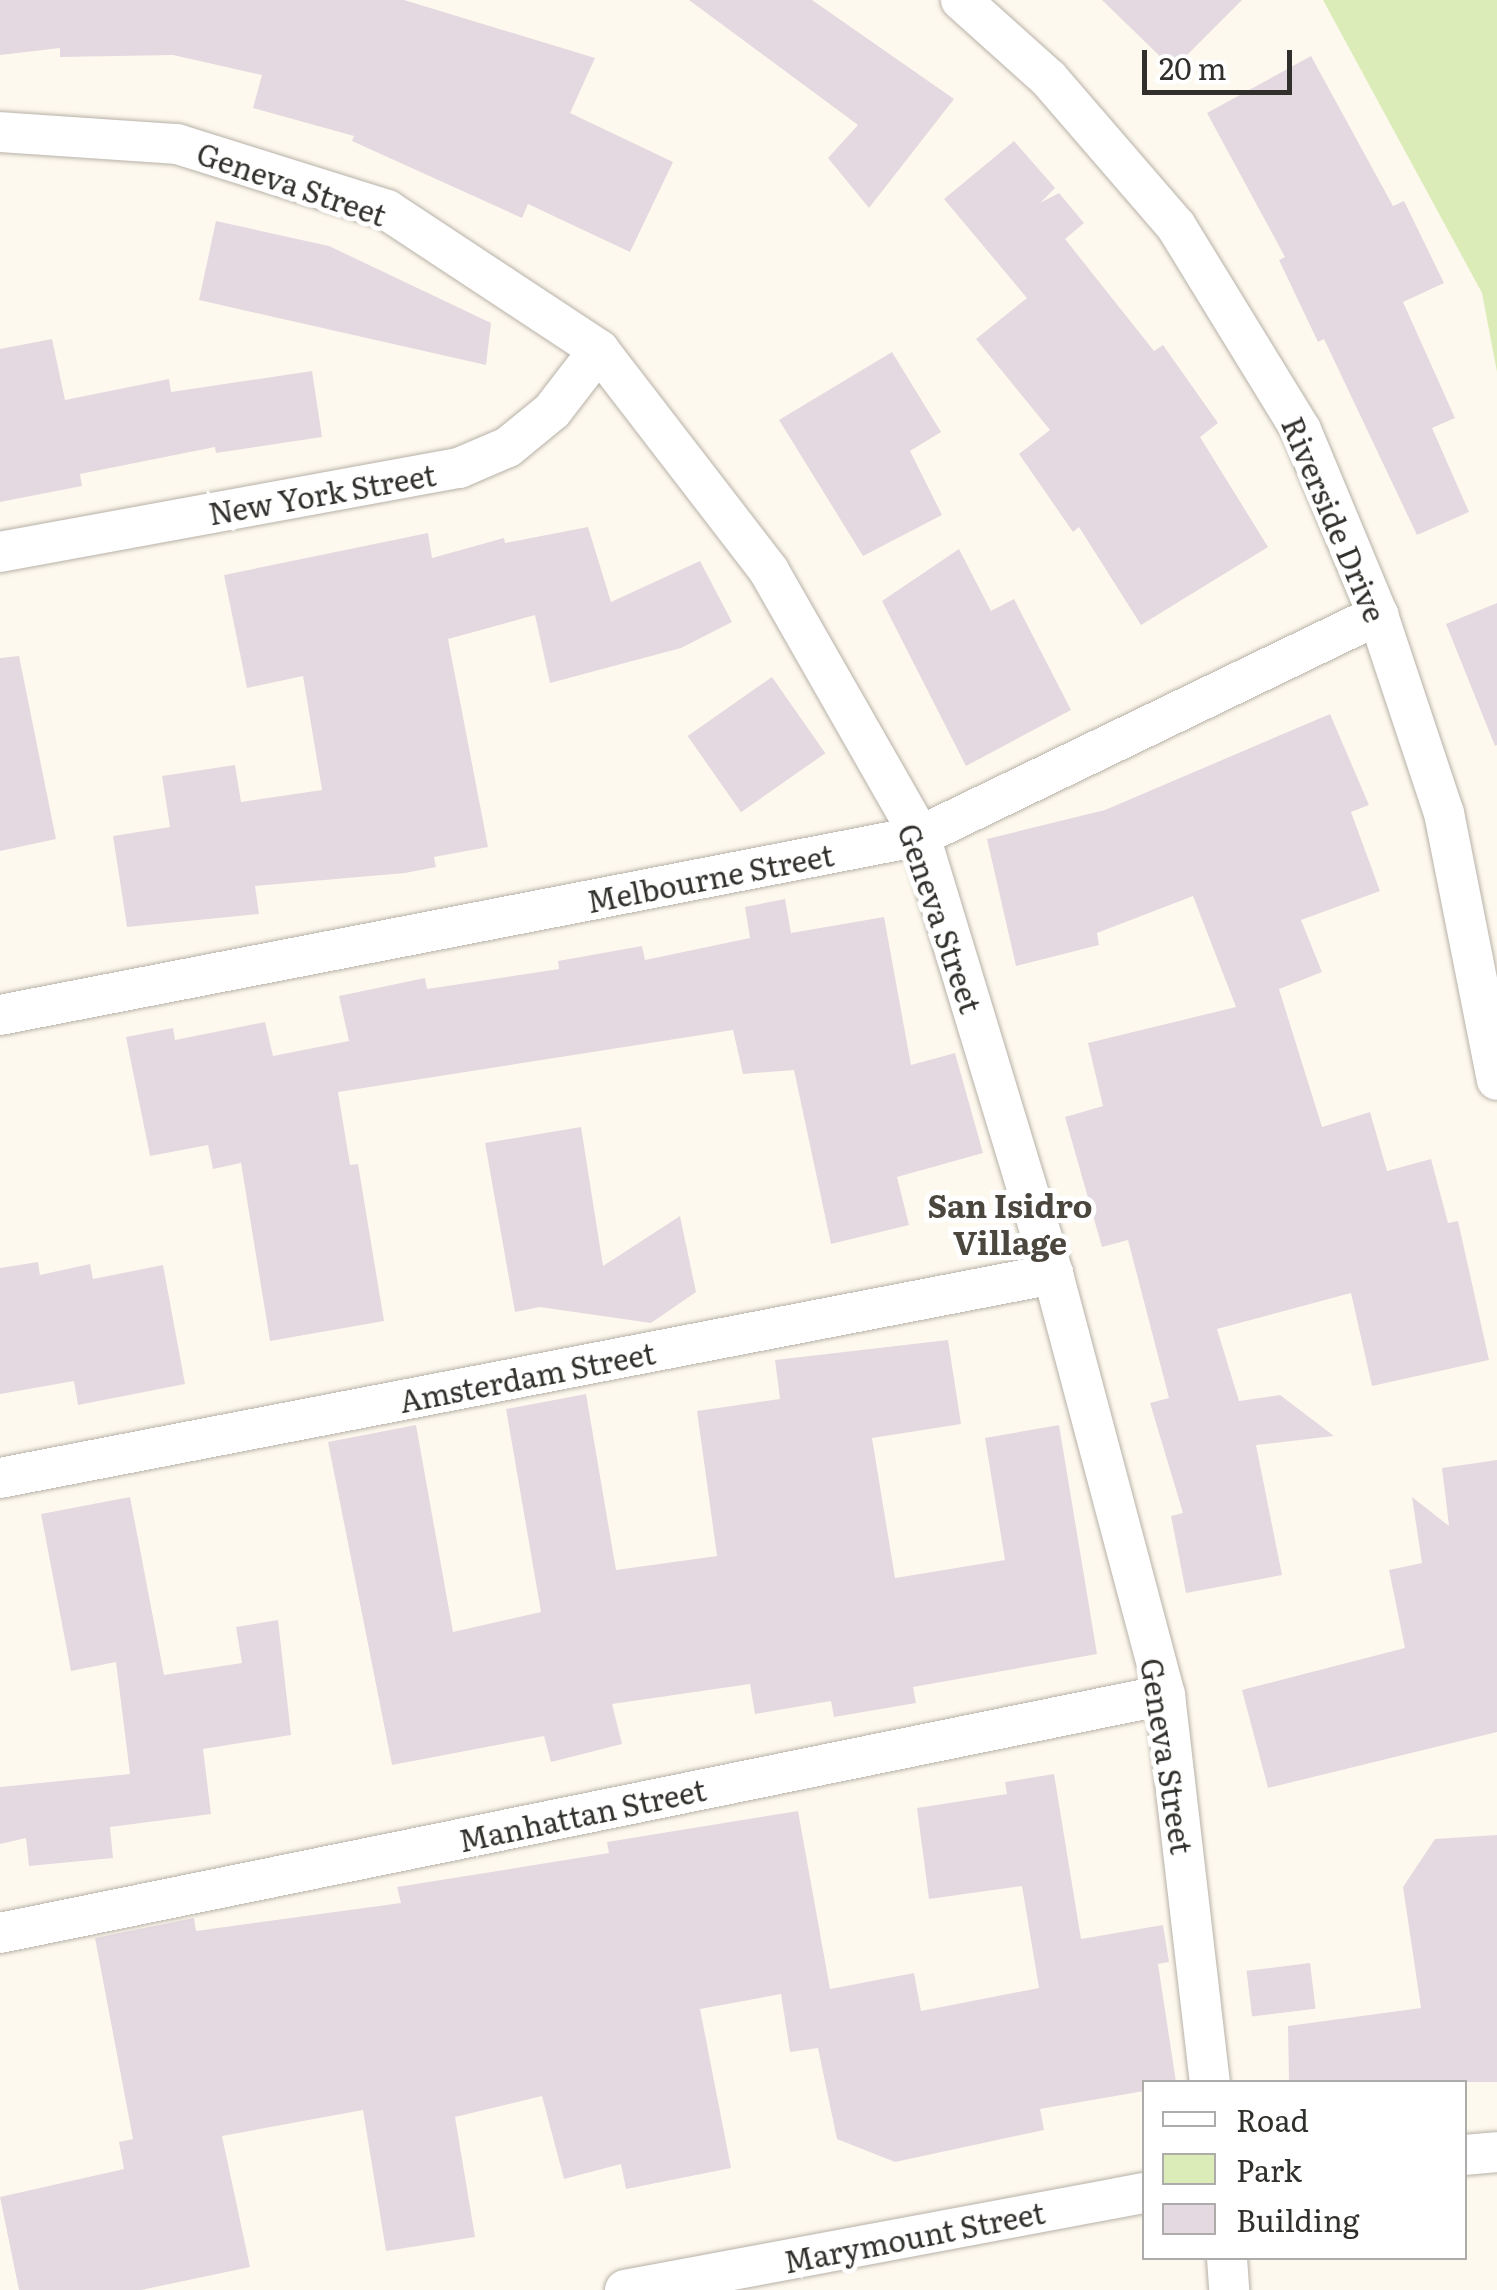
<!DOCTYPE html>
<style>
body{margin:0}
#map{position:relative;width:1497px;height:2290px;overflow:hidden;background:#fef9ee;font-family:Literata,serif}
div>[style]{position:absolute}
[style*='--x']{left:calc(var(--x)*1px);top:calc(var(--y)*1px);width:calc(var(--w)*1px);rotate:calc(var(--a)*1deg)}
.green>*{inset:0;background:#dbecb9}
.building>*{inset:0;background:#e4d9e0;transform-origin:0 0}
.roads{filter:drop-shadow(0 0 2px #b7b1a8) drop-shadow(0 0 2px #b7b1a8)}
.street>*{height:40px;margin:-20px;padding:0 20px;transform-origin:20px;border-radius:20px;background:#fff}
span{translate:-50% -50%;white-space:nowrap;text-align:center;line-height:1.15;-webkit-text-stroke:10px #fff;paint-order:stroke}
.street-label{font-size:30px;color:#32302c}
.neighbourhood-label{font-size:32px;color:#4b463e;font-weight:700}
.legend{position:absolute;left:1142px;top:2080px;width:325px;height:180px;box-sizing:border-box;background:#fff;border:2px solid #adacab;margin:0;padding:12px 18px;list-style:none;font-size:30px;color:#32302c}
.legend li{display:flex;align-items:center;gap:20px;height:50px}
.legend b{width:50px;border:2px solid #adacab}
.scale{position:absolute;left:1142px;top:50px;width:150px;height:45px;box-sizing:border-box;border:5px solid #32302c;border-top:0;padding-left:12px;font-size:30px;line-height:35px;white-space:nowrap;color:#32302c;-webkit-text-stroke:8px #fff;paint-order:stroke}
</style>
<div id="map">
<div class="green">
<div style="clip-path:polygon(1323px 0,1497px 0,1497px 372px,1482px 293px)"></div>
</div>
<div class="building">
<div style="clip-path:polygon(0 0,404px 0,595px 58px,570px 113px,673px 162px,630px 252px,528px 204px,522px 218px,352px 141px,354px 136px,253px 108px,262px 75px,173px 55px,60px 57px,60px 48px,0 55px)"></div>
<div style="clip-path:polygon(689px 0,812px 0,954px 99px,869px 208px,828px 158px,858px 125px)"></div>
<div style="clip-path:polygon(1102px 0,1242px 0,1173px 69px)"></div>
<div style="clip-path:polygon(1311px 56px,1393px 206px,1404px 201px,1444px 283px,1403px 302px,1455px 418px,1432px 428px,1469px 512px,1417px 535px,1324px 339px,1318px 342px,1279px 260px,1285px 257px,1207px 113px)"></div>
<div style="clip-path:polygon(1014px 141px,1055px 188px,1040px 203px,1059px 193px,1084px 223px,1065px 239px,1154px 351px,1163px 345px,1218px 423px,1200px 437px,1268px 547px,1141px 625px,1079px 527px,1073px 532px,1019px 454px,1050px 430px,976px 339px,1027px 298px,944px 199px)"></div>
<div style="clip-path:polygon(216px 221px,329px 246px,491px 323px,486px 365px,199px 300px)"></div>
<div style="clip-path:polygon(52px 339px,65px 400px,169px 379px,171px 392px,312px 371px,322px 437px,216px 453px,215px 447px,80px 474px,82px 486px,0 502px,0 349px)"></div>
<div style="clip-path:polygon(892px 352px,941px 432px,910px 451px,942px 515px,863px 556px,779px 420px)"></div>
<div style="clip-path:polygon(588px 527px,611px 602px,700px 561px,732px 622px,681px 648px,550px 683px,535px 615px,448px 639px,488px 847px,434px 857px,436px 867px,405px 873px,255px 886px,259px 914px,127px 927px,113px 836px,170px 827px,162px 776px,235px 765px,241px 802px,322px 790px,303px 676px,247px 688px,224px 575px,428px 533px,432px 558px,504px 538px,505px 543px)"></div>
<div style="clip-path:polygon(959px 549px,991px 611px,1014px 599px,1071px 710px,966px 766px,882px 601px)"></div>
<div style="clip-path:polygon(1497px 603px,1497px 745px,1495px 746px,1446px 624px)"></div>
<div style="clip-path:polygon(19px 656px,56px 839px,0 851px,0 658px)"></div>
<div style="left:772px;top:677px;width:93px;height:103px;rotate:55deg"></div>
<div style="clip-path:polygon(1330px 714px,1369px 805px,1351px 812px,1380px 891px,1301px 920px,1322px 972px,1279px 989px,1322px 1127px,1370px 1112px,1387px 1171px,1431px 1159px,1448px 1223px,1458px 1221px,1489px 1360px,1372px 1386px,1351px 1293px,1217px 1329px,1239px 1401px,1280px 1395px,1334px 1436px,1256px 1445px,1282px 1575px,1186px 1593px,1171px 1516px,1183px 1513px,1150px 1403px,1169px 1398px,1128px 1240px,1102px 1247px,1065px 1117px,1103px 1106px,1088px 1043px,1236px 1007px,1193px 896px,1097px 933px,1099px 945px,1016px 966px,987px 839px,1105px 810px)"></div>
<div style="clip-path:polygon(785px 899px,791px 933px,884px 917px,911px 1065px,955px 1053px,983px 1153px,897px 1177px,909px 1225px,831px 1244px,794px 1070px,743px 1074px,733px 1030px,338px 1092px,350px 1165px,358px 1164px,384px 1321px,270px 1341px,241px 1163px,213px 1169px,208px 1145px,150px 1156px,126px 1037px,173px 1028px,175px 1040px,265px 1022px,273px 1056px,349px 1041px,339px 996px,425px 978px,427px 989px,559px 969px,558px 961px,642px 946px,645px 960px,750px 938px,745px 907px)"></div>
<div style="clip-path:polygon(581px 1127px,603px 1266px,680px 1216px,696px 1292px,651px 1323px,540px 1307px,515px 1312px,485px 1143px)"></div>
<div style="clip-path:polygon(38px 1262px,40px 1275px,90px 1264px,93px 1279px,163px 1265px,185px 1384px,78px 1405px,74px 1381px,0 1394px,0 1268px)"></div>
<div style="clip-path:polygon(948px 1340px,961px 1424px,872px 1438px,895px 1578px,1005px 1560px,985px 1438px,1059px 1425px,1097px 1654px,913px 1687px,916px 1703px,834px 1717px,831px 1701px,755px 1714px,750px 1684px,612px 1704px,622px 1744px,551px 1762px,544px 1736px,392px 1765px,328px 1442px,416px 1425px,453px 1632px,541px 1612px,506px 1409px,586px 1394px,616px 1570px,717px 1556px,697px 1411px,780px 1399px,775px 1360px)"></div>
<div style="clip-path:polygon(1497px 1460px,1497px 1732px,1268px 1788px,1242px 1690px,1405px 1648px,1389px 1570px,1422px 1563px,1412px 1497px,1449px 1526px,1442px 1468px)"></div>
<div style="clip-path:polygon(130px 1497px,164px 1675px,242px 1663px,236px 1627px,278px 1620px,291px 1735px,203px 1749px,211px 1814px,110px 1827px,113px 1858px,29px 1866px,26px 1838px,0 1844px,0 1787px,130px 1774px,116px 1662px,71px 1671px,41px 1514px)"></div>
<div style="clip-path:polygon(1054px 1774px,1081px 1939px,1163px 1925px,1169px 1962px,1158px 1964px,1176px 2082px,1144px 2082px,1144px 2091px,1040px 2109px,1044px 2130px,895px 2162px,837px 2139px,818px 2048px,790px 2052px,781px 1994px,700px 2009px,731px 2168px,626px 2189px,621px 2164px,564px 2179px,542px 2096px,455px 2117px,475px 2237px,386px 2251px,363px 2110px,222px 2136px,250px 2267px,141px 2290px,19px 2290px,0 2197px,124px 2169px,119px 2142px,133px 2139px,95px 1938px,194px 1918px,196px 1931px,401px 1903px,397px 1887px,609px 1853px,607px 1842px,798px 1811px,830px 1989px,914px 1973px,921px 2011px,1039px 1988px,1022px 1886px,929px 1899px,917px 1808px,1007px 1794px,1005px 1782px)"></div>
<div style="clip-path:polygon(1497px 1835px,1497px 2082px,1289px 2082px,1288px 2026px,1421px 2008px,1403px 1887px,1435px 1839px)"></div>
<div style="left:1310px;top:1963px;width:46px;height:64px;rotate:83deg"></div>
</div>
<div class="roads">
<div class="street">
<div style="--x:961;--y:0;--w:118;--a:41.9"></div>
<div style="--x:1049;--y:79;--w:194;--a:49.2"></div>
<div style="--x:1176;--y:226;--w:239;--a:58.5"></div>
<div style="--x:1301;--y:430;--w:200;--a:67.4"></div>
<div style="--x:1378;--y:615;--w:209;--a:71.6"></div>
<div style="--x:1444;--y:813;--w:272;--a:78.8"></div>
<div style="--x:0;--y:132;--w:177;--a:3.9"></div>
<div style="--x:177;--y:144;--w:220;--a:17.4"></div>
<div style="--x:387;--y:210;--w:254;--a:33.4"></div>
<div style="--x:599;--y:350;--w:279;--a:52.4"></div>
<div style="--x:769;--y:571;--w:305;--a:60.3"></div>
<div style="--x:920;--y:836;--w:458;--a:73.1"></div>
<div style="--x:1053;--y:1274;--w:436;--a:75.1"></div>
<div style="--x:1165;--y:1695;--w:390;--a:83.4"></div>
<div style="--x:0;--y:552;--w:467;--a:-10.4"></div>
<div style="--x:459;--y:468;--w:53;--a:-23.2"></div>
<div style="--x:508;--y:447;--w:57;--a:-39.3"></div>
<div style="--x:552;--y:411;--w:77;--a:-52.4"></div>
<div style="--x:0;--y:1015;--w:937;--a:-11.01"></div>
<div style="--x:920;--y:836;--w:509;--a:-25.76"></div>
<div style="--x:0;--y:1478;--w:1073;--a:-10.96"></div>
<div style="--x:0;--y:1933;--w:1189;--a:-11.55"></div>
<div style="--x:1464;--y:2155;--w:33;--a:-5"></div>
<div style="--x:1227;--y:2258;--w:32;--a:86"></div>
<div style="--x:625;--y:2290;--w:528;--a:-10.59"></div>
</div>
</div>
<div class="street-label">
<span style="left:292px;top:183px;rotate:19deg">Geneva Street</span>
<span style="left:322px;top:493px;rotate:-10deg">New York Street</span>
<span style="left:1335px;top:519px;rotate:67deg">Riverside Drive</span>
<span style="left:710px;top:877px;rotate:-11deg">Melbourne Street</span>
<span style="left:941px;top:918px;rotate:71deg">Geneva Street</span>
<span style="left:527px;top:1376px;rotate:-11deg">Amsterdam Street</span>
<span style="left:1168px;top:1756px;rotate:81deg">Geneva Street</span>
<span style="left:582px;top:1814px;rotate:-12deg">Manhattan Street</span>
<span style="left:914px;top:2236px;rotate:-11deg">Marymount Street</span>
</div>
<div class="neighbourhood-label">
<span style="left:1010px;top:1223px">San Isidro<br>Village</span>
</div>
<ul class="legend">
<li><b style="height:12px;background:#fff"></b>Road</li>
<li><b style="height:28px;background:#dbecb9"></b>Park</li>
<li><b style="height:28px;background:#e4d9e0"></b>Building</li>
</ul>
<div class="scale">20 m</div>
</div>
